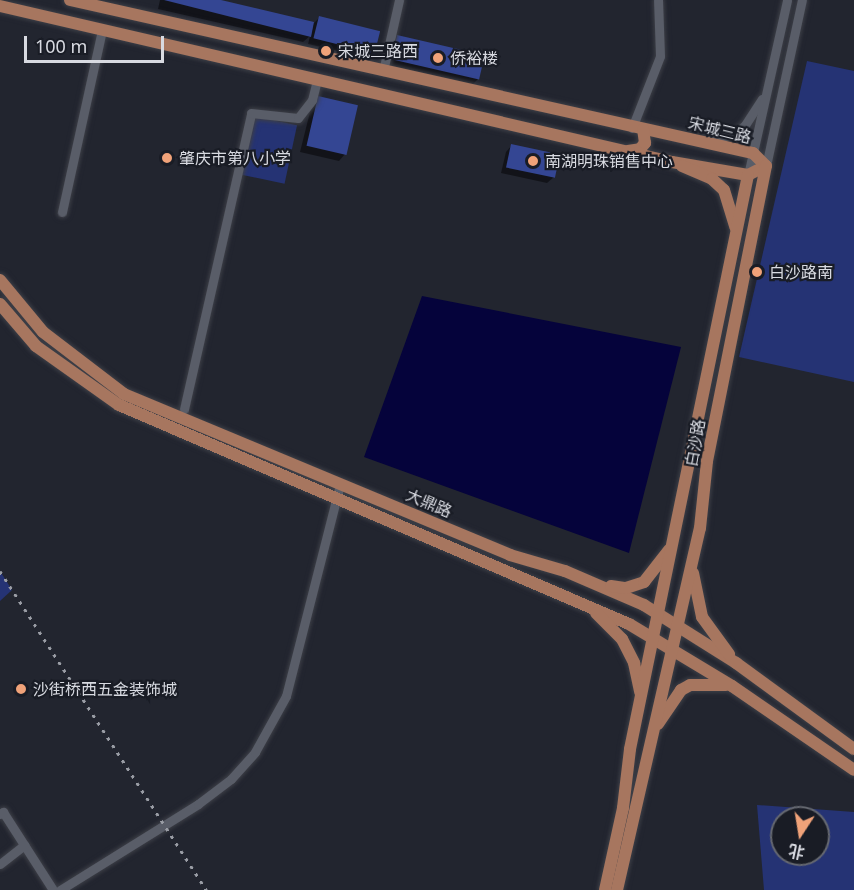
<!DOCTYPE html>
<meta charset="utf-8">
<style>
body{margin:0}
#map{position:relative;width:854px;height:890px;overflow:hidden;background:#22252f;font-family:"Noto Sans","Noto Sans SC",sans-serif}
div>[style]{position:absolute}
[style*='--x']{left:calc(var(--x)*1px);top:calc(var(--y)*1px);width:calc(var(--w)*1px);rotate:calc(var(--a)*1deg)}
.green>*{inset:0;background:#253374;transform-origin:0 0}
.water>*{inset:0;background:#05033b}
.shadow>*{inset:0;background:#0007}
.building>*{inset:0;background:#344693;transform-origin:0 0}
.roads{filter:drop-shadow(0 0 2px #3d3f47) drop-shadow(0 0 2px #3d3f47)}
.minor>*{height:9px;margin:-4.5px;padding:0 4.5px;transform-origin:4.5px;border-radius:4.5px;background:#595d68}
.major>*{height:12px;margin:-6px;padding:0 6px;transform-origin:6px;border-radius:6px;background:#a7765f}
.rail>*{height:3px;margin-top:-1.5px;transform-origin:0;background:repeating-linear-gradient(90deg,#9a9da5 0 3px,transparent 0 9px)}
.dots>*{width:16px;height:16px;translate:-50% -50%;box-sizing:border-box;border:3px solid #191c25;border-radius:50%}
span{translate:-50% -50%;white-space:nowrap;text-align:center;line-height:1.15;-webkit-text-stroke:4.5px #191c25;paint-order:stroke}
.poi-label{font-size:16px;color:#d8dae1}
.left{translate:0 -50%;text-align:left}
.street-label{font-size:16px;color:#d8dae1}
.north{position:absolute;left:770px;top:806px;width:60px;height:60px;box-sizing:border-box;background:#191c25;border:2px solid #656870;border-radius:50%;rotate:192deg;font-size:16px;font-weight:700;line-height:24px;text-align:center;color:#d8dae1}
.north::after{content:'';display:block;margin:auto;width:21px;height:27px;background:#f0a279;clip-path:polygon(50% 0,100% 100%,50% 72%,0 100%)}
.scale{position:absolute;left:24px;top:36px;width:140px;height:27px;box-sizing:border-box;border:3px solid #d8dae1;border-top:0;padding-left:8px;font-size:18px;line-height:21px;white-space:nowrap;color:#d8dae1;-webkit-text-stroke:4px #191c25;paint-order:stroke}
</style>
<div id="map">
<div class="green">
<div style="clip-path:polygon(807px 61px,854px 71px,854px 382px,739px 357px)"></div>
<div style="left:254px;top:116px;width:44px;height:60px;rotate:12deg"></div>
<div style="clip-path:polygon(0 571px,12px 590px,0 601px)"></div>
<div style="clip-path:polygon(evenodd,757px 805px,854px 812px,854px 890px,764px 890px,757px 805px,782px 818px,818px 818px,818px 854px,782px 854px,782px 818px)"></div>
</div>
<div class="water">
<div style="clip-path:polygon(422px 296px,681px 347px,629px 553px,364px 457px)"></div>
</div>
<div class="shadow">
<div style="clip-path:polygon(160px 0,215px 0,314px 23px,319px 18px,373px 52px,367px 58px,308px 44px,310px 36px,303px 42px,158px 9px)"></div>
<div style="clip-path:polygon(398px 37px,478px 79px,471px 86px,386px 66px,391px 43px)"></div>
<div style="clip-path:polygon(318px 98px,345px 154px,339px 161px,300px 152px,312px 104px)"></div>
<div style="clip-path:polygon(512px 145px,554px 177px,547px 183px,501px 173px,506px 152px)"></div>
</div>
<div class="building">
<div style="clip-path:polygon(164px 0,221px 0,314px 22px,311px 37px)"></div>
<div style="left:319px;top:16px;width:63px;height:23px;rotate:14deg"></div>
<div style="left:397px;top:35px;width:90px;height:25px;rotate:13deg"></div>
<div style="left:318px;top:96px;width:41px;height:51px;rotate:13deg"></div>
<div style="left:511px;top:144px;width:50px;height:24px;rotate:12deg"></div>
</div>
<div class="roads">
<div class="minor">
<div style="--x:383;--y:71;--w:73;--a:-77.3"></div>
<div style="--x:632;--y:128;--w:77;--a:-68.7"></div>
<div style="--x:660;--y:56;--w:56;--a:-92"></div>
<div style="--x:707;--y:141;--w:28;--a:-15"></div>
<div style="--x:734;--y:134;--w:14;--a:-39"></div>
<div style="--x:745;--y:125;--w:31;--a:-57"></div>
<div style="--x:766;--y:166;--w:170;--a:-77.8"></div>
<div style="--x:748;--y:175;--w:179;--a:-77.4"></div>
<div style="--x:62;--y:212;--w:186;--a:-77.6"></div>
<div style="--x:184;--y:409;--w:303;--a:-77.2"></div>
<div style="--x:251;--y:113;--w:47;--a:6.1"></div>
<div style="--x:298;--y:118;--w:23;--a:-52"></div>
<div style="--x:312;--y:100;--w:21;--a:-76"></div>
<div style="--x:0;--y:814;--w:4;--a:-34"></div>
<div style="--x:3;--y:812;--w:93;--a:57.3"></div>
<div style="--x:0;--y:864;--w:31;--a:-38"></div>
<div style="--x:60;--y:890;--w:163;--a:-31.9"></div>
<div style="--x:198;--y:804;--w:41;--a:-37.1"></div>
<div style="--x:231;--y:779;--w:36;--a:-48"></div>
<div style="--x:255;--y:752;--w:64;--a:-61"></div>
<div style="--x:286;--y:696;--w:219;--a:-75.7"></div>
</div>
<div class="major">
<div style="--x:70;--y:0;--w:700;--a:12.63"></div>
<div style="--x:753;--y:153;--w:18;--a:45"></div>
<div style="--x:0;--y:6;--w:690;--a:13.07"></div>
<div style="--x:672;--y:162;--w:77;--a:9.7"></div>
<div style="--x:748;--y:175;--w:20;--a:-27"></div>
<div style="--x:628;--y:151;--w:12;--a:-9"></div>
<div style="--x:640;--y:149;--w:8;--a:-50"></div>
<div style="--x:645;--y:143;--w:14;--a:-98"></div>
<div style="--x:682;--y:166;--w:33;--a:23"></div>
<div style="--x:712;--y:179;--w:16;--a:43"></div>
<div style="--x:724;--y:190;--w:39;--a:73"></div>
<div style="--x:0;--y:280;--w:67;--a:50.4"></div>
<div style="--x:43;--y:332;--w:102;--a:37.4"></div>
<div style="--x:124;--y:394;--w:418;--a:22.6"></div>
<div style="--x:510;--y:555;--w:57;--a:16.2"></div>
<div style="--x:565;--y:571;--w:86;--a:23.3"></div>
<div style="--x:644;--y:605;--w:109;--a:32.2"></div>
<div style="--x:736;--y:663;--w:146;--a:36.1"></div>
<div style="--x:0;--y:304;--w:55;--a:49.4"></div>
<div style="--x:36;--y:346;--w:102;--a:35.4"></div>
<div style="--x:119;--y:405;--w:555;--a:23.24"></div>
<div style="--x:629;--y:624;--w:120;--a:31"></div>
<div style="--x:732;--y:686;--w:148;--a:34.5"></div>
<div style="--x:693;--y:573;--w:45;--a:78.4"></div>
<div style="--x:702;--y:617;--w:46;--a:53.9"></div>
<div style="--x:611;--y:586;--w:15;--a:8"></div>
<div style="--x:626;--y:588;--w:19;--a:-18"></div>
<div style="--x:644;--y:582;--w:41;--a:-52"></div>
<div style="--x:596;--y:613;--w:37;--a:45"></div>
<div style="--x:622;--y:639;--w:27;--a:63"></div>
<div style="--x:634;--y:663;--w:30;--a:78"></div>
<div style="--x:658;--y:724;--w:41;--a:-55.9"></div>
<div style="--x:681;--y:690;--w:10;--a:-29"></div>
<div style="--x:690;--y:685;--w:36;--a:0"></div>
<div style="--x:605;--y:890;--w:84;--a:-77.6"></div>
<div style="--x:623;--y:808;--w:59;--a:-83.2"></div>
<div style="--x:630;--y:749;--w:586;--a:-78.38"></div>
<div style="--x:617;--y:890;--w:371;--a:-77.1"></div>
<div style="--x:700;--y:528;--w:67;--a:-84"></div>
<div style="--x:707;--y:461;--w:301;--a:-78.7"></div>
</div>
</div>
<div class="rail">
<div style="--x:0;--y:571;--w:380;--a:57.1"></div>
</div>
<div class="dots">
<div style="left:326px;top:51px;background:#f0a279"></div>
<div style="left:438px;top:58px;background:#f0a279"></div>
<div style="left:167px;top:158px;background:#f0a279"></div>
<div style="left:533px;top:161px;background:#f0a279"></div>
<div style="left:757px;top:272px;background:#f0a279"></div>
<div style="left:21px;top:689px;background:#f0a279"></div>
</div>
<div class="poi-label">
<span class="left" style="left:338px;top:51px">宋城三路西</span>
<span class="left" style="left:450px;top:58px">侨裕楼</span>
<span class="left" style="left:179px;top:158px">肇庆市第八小学</span>
<span class="left" style="left:545px;top:161px">南湖明珠销售中心</span>
<span class="left" style="left:769px;top:272px">白沙路南</span>
<span class="left" style="left:33px;top:689px">沙街桥西五金装饰城</span>
</div>
<div class="street-label">
<span style="left:720px;top:130px;rotate:14deg">宋城三路</span>
<span style="left:695px;top:443px;rotate:-80deg">白沙路</span>
<span style="left:429px;top:503px;rotate:23deg">大鼎路</span>
</div>
<div class="north">北</div>
<div class="scale">100 m</div>
</div>
